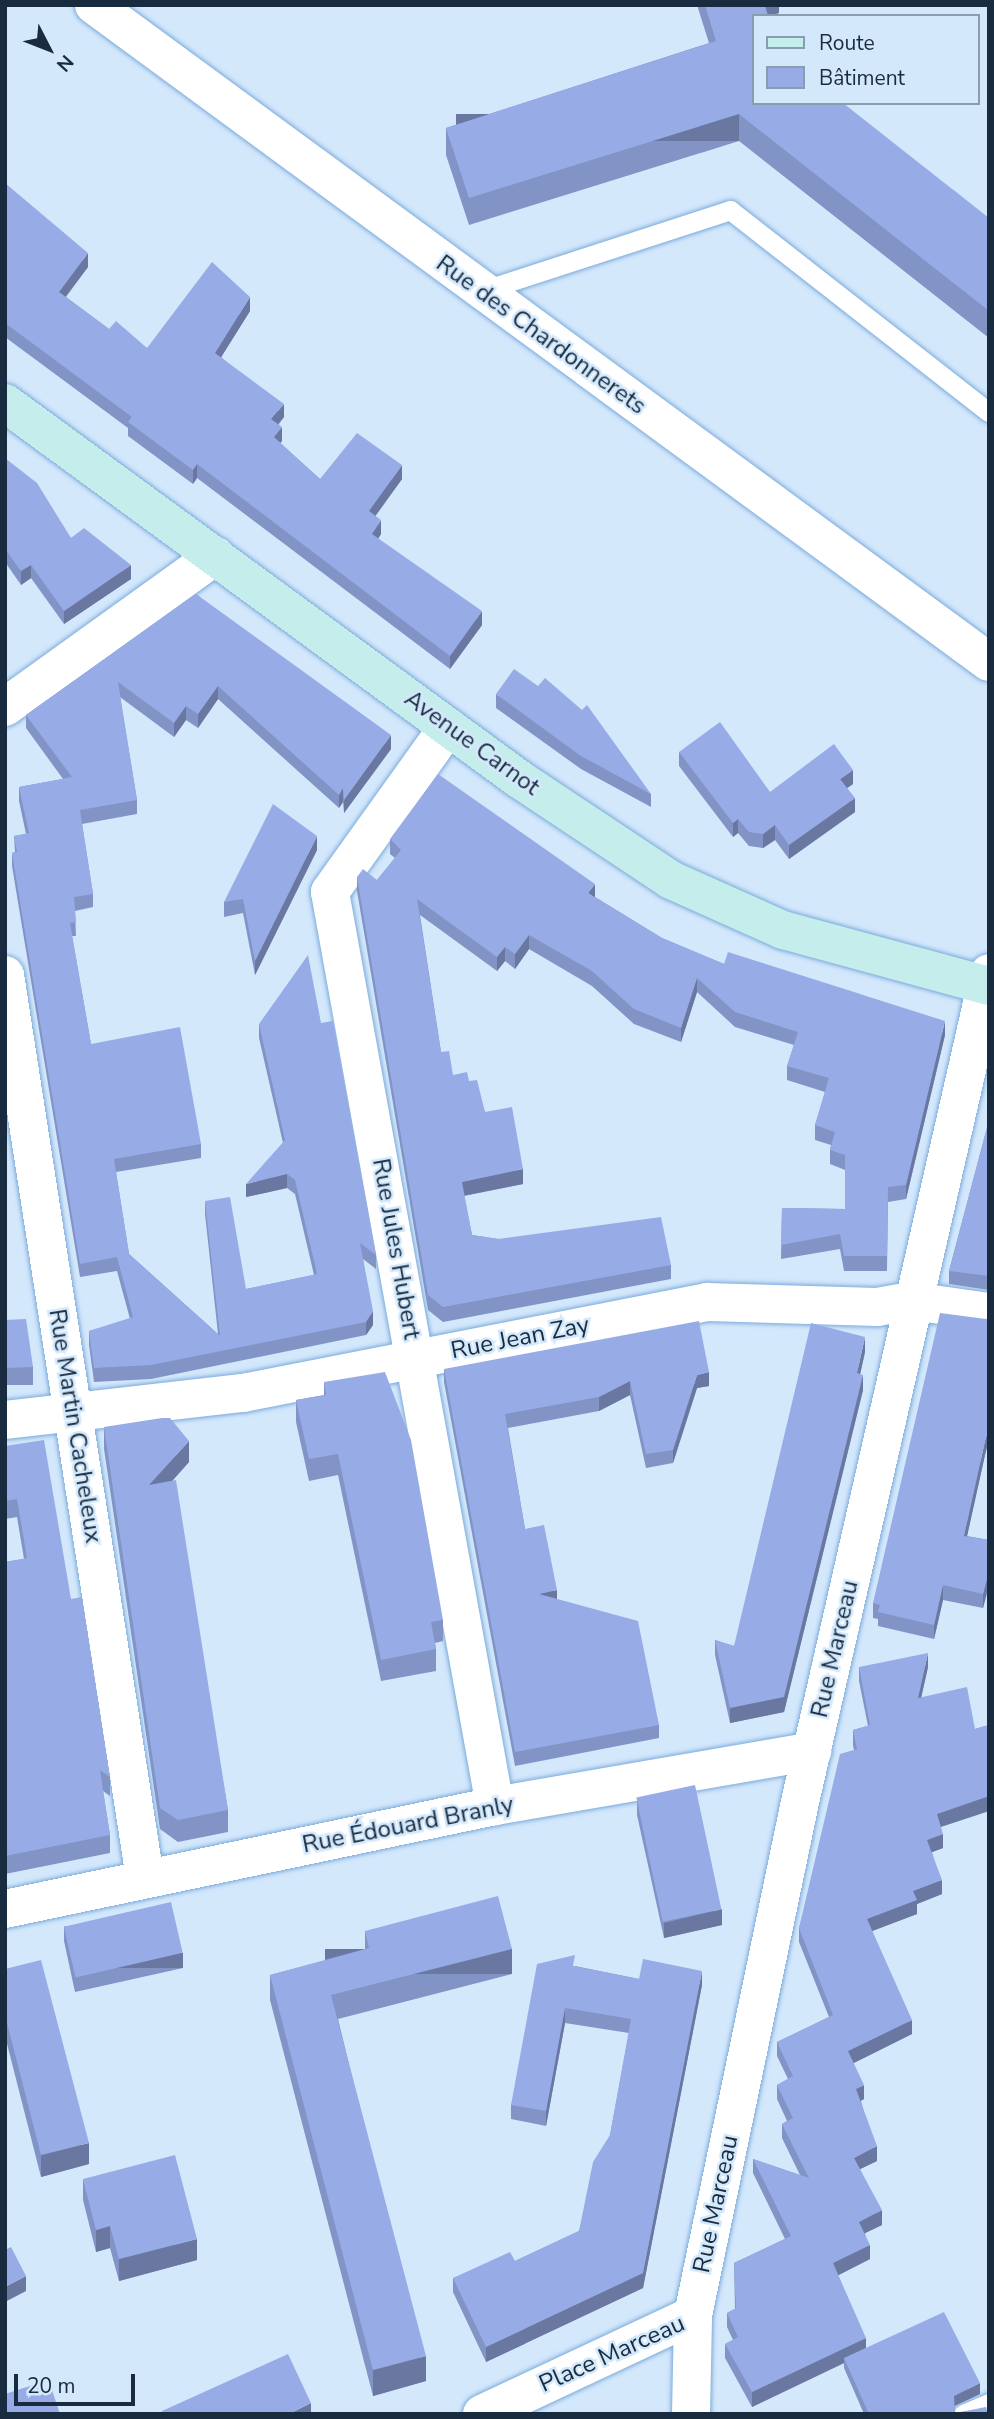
<!DOCTYPE html>
<meta charset="utf-8">
<style>
body{margin:0}
#map{position:relative;width:994px;height:2419px;overflow:hidden;background:#d4e8fc;font-family:"Nunito Sans",sans-serif}
div>[style]{position:absolute}
[style*='--x']{left:calc(var(--x)*1px);top:calc(var(--y)*1px);width:calc(var(--w)*1px);rotate:calc(var(--a)*1deg)}
.roads{filter:drop-shadow(0 0 2px #7babdb) drop-shadow(0 0 2px #7babdb)}
.service>*{height:19px;margin:-9.5px;padding:0 9.5px;transform-origin:9.5px;border-radius:9.5px;background:#fff}
.minor>*{height:38px;margin:-19px;padding:0 19px;transform-origin:19px;border-radius:19px;background:#fff}
.secondary>*{height:38px;margin:-19px;padding:0 19px;transform-origin:19px;border-radius:19px;background:#c5edeb}
.wall>*{inset:0;background:#8294c6}
.shaded-wall>*{inset:0;background:#6a78a1;transform-origin:0 0}
.building>*{inset:0;background:#97ace6;transform-origin:0 0}
span{translate:-50% -50%;white-space:nowrap;text-align:center;line-height:1.15;-webkit-text-stroke:5px #d4e8fc;paint-order:stroke}
.street-label{font-size:24px;color:#192c3f}
.frame{position:absolute;inset:0;border:7px solid #192c3f;pointer-events:none}
.legend{position:absolute;left:752px;top:14px;width:228px;height:91px;box-sizing:border-box;background:#d4e8fc;border:2px solid #899db0;margin:0;padding:9px 12px;list-style:none;font-size:21px;color:#192c3f}
.legend li{display:flex;align-items:center;gap:14px;height:35px}
.legend b{width:35px;border:2px solid #899db0}
.north{position:absolute;left:14px;top:14px;width:70px;height:70px;-webkit-text-stroke:5px #d4e8fc;paint-order:stroke;rotate:132deg;font-size:19px;font-weight:700;line-height:28px;text-align:center;color:#192c3f}
.north::after{content:'';display:block;margin:auto;width:24px;height:32px;background:#192c3f;clip-path:polygon(50% 0,100% 100%,50% 72%,0 100%)}
.scale{position:absolute;left:14px;top:2374px;width:121px;height:32px;box-sizing:border-box;border:4px solid #192c3f;border-top:0;padding-left:9px;font-size:21px;line-height:24px;white-space:nowrap;color:#192c3f;-webkit-text-stroke:5px #d4e8fc;paint-order:stroke}
</style>
<div id="map">
<div class="roads">
<div class="service">
<div style="--x:481;--y:291;--w:262;--a:-18"></div>
<div style="--x:730;--y:210;--w:328;--a:38"></div>
<div style="--x:963;--y:2414;--w:28;--a:-23"></div>
</div>
<div class="minor">
<div style="--x:94;--y:5;--w:1110;--a:36.28"></div>
<div style="--x:5;--y:707;--w:259;--a:-35.7"></div>
<div style="--x:448;--y:727;--w:203;--a:125.6"></div>
<div style="--x:330;--y:892;--w:929;--a:79.77"></div>
<div style="--x:5;--y:975;--w:914;--a:81.19"></div>
<div style="--x:5;--y:1420;--w:240;--a:-6.5"></div>
<div style="--x:243;--y:1393;--w:473;--a:-11.1"></div>
<div style="--x:707;--y:1302;--w:170;--a:1.7"></div>
<div style="--x:877;--y:1307;--w:36;--a:-10"></div>
<div style="--x:912;--y:1301;--w:78;--a:8.1"></div>
<div style="--x:5;--y:1909;--w:501;--a:-11.87"></div>
<div style="--x:495;--y:1806;--w:322;--a:-9.8"></div>
<div style="--x:482;--y:2414;--w:233;--a:-25.1"></div>
<div style="--x:691;--y:2414;--w:99;--a:-88.8"></div>
<div style="--x:693;--y:2315;--w:524;--a:-78.22"></div>
<div style="--x:800;--y:1802;--w:850;--a:-77.16"></div>
</div>
<div class="secondary">
<div style="--x:5;--y:403;--w:637;--a:36.19"></div>
<div style="--x:519;--y:779;--w:182;--a:33.6"></div>
<div style="--x:671;--y:880;--w:123;--a:24.1"></div>
<div style="--x:783;--y:930;--w:213;--a:15.2"></div>
</div>
</div>
<div class="wall">
<div style="clip-path:polygon(697px 5px,779px 5px,779px 13px,770px 16px,754px 16px,754px 103px,989px 218px,989px 338px,739px 141px,469px 225px,446px 155px,446px 128px,709px 43px)"></div>
<div style="clip-path:polygon(5px 183px,88px 267px,66px 297px,109px 329px,147px 348px,250px 311px,221px 357px,284px 417px,279px 424px,282px 441px,280px 443px,320px 479px,402px 479px,375px 516px,381px 534px,378px 539px,482px 625px,450px 669px,197px 478px,193px 484px,128px 436px,128px 428px,5px 337px)"></div>
<div style="clip-path:polygon(5px 458px,71px 538px,131px 579px,64px 624px,31px 578px,21px 585px,5px 562px)"></div>
<div style="clip-path:polygon(196px 594px,391px 749px,344px 813px,343px 802px,339px 808px,218px 699px,198px 728px,186px 720px,174px 737px,120px 697px,137px 800px,137px 814px,82px 824px,93px 894px,93px 907px,75px 911px,76px 936px,72px 936px,91px 1044px,201px 1144px,201px 1158px,116px 1172px,129px 1254px,218px 1334px,205px 1214px,205px 1201px,246px 1289px,314px 1275px,295px 1194px,287px 1188px,246px 1197px,283px 1143px,259px 1038px,259px 1024px,321px 1023px,376px 1255px,376px 1269px,363px 1259px,373px 1325px,366px 1335px,151px 1379px,94px 1382px,89px 1345px,89px 1331px,130px 1319px,117px 1271px,80px 1277px,12px 866px,12px 853px,15px 852px,14px 836px,26px 834px,19px 801px,19px 787px,63px 779px,26px 728px,26px 715px)"></div>
<div style="clip-path:polygon(496px 694px,651px 794px,651px 807px,581px 769px,496px 708px)"></div>
<div style="clip-path:polygon(679px 752px,770px 792px,853px 784px,847px 788px,855px 812px,789px 859px,775px 840px,763px 848px,749px 846px,738px 833px,733px 837px,679px 766px)"></div>
<div style="clip-path:polygon(390px 839px,595px 897px,662px 938px,724px 964px,945px 1035px,906px 1199px,888px 1202px,887px 1271px,844px 1271px,840px 1249px,781px 1259px,782px 1208px,845px 1209px,845px 1170px,830px 1164px,830px 1150px,831px 1145px,815px 1140px,815px 1125px,825px 1092px,787px 1080px,787px 1066px,794px 1045px,735px 1027px,697px 992px,681px 1042px,634px 1024px,592px 986px,529px 949px,515px 969px,505px 961px,497px 971px,420px 915px,441px 1052px,453px 1075px,469px 1081px,523px 1184px,464px 1196px,472px 1235px,671px 1265px,671px 1279px,443px 1322px,428px 1310px,357px 891px,357px 877px,377px 880px,395px 858px,390px 854px)"></div>
<div style="clip-path:polygon(317px 850px,255px 975px,243px 913px,224px 917px,224px 902px)"></div>
<div style="clip-path:polygon(989px 1120px,989px 1290px,949px 1284px,949px 1271px)"></div>
<div style="clip-path:polygon(5px 1320px,33px 1367px,33px 1385px,5px 1385px)"></div>
<div style="clip-path:polygon(865px 1352px,860px 1374px,863px 1390px,784px 1712px,730px 1723px,715px 1655px,715px 1640px,734px 1646px)"></div>
<div style="clip-path:polygon(444px 1369px,709px 1386px,697px 1388px,673px 1463px,646px 1468px,630px 1395px,599px 1411px,508px 1428px,525px 1529px,557px 1599px,659px 1725px,659px 1738px,515px 1766px,444px 1382px)"></div>
<div style="clip-path:polygon(324px 1382px,443px 1620px,443px 1641px,435px 1643px,436px 1649px,436px 1671px,381px 1681px,338px 1475px,309px 1481px,296px 1422px,296px 1400px,324px 1395px)"></div>
<div style="clip-path:polygon(104px 1427px,189px 1462px,172px 1481px,228px 1810px,228px 1832px,178px 1842px,160px 1829px,104px 1449px)"></div>
<div style="clip-path:polygon(5px 1446px,71px 1599px,110px 1777px,110px 1796px,103px 1791px,110px 1835px,110px 1853px,5px 1874px,5px 1562px,24px 1559px,17px 1517px,5px 1519px)"></div>
<div style="clip-path:polygon(985px 1455px,967px 1536px,989px 1540px,989px 1587px,983px 1608px,943px 1600px,934px 1639px,878px 1626px,878px 1619px,873px 1618px,873px 1603px)"></div>
<div style="clip-path:polygon(859px 1667px,928px 1667px,921px 1697px,975px 1729px,989px 1725px,989px 1811px,941px 1827px,943px 1848px,932px 1852px,942px 1894px,917px 1904px,917px 1914px,872px 1931px,912px 2034px,853px 2063px,864px 2099px,861px 2101px,877px 2161px,860px 2169px,882px 2225px,865px 2233px,870px 2259px,838px 2275px,866px 2348px,980px 2394px,955px 2406px,955px 2413px,988px 2414px,864px 2414px,844px 2368px,844px 2363px,752px 2407px,725px 2358px,725px 2344px,733px 2340px,727px 2327px,727px 2313px,735px 2309px,734px 2263px,785px 2239px,753px 2173px,753px 2159px,800px 2175px,782px 2138px,782px 2124px,787px 2121px,777px 2099px,777px 2085px,788px 2079px,777px 2056px,777px 2042px,829px 2017px,799px 1942px,799px 1928px,854px 1750px,853px 1745px,853px 1730px,868px 1726px,859px 1681px)"></div>
<div style="clip-path:polygon(637px 1800px,722px 1925px,664px 1938px,637px 1815px)"></div>
<div style="clip-path:polygon(64px 1926px,183px 1968px,75px 1992px,64px 1941px)"></div>
<div style="clip-path:polygon(365px 1931px,512px 1974px,338px 2019px,426px 2381px,373px 2396px,270px 2000px,270px 1975px,365px 1950px)"></div>
<div style="clip-path:polygon(575px 1966px,639px 1979px,702px 1985px,643px 2288px,486px 2362px,453px 2292px,453px 2278px,515px 2261px,579px 2231px,610px 2135px,629px 2033px,565px 2023px,546px 2126px,511px 2119px,511px 2105px)"></div>
<div style="clip-path:polygon(5px 1969px,89px 2164px,41px 2177px,5px 2036px)"></div>
<div style="clip-path:polygon(83px 2179px,197px 2260px,119px 2281px,110px 2248px,96px 2252px,83px 2200px)"></div>
</div>
<div class="shaded-wall">
<div style="clip-path:polygon(761px 5px,779px 5px,779px 13px,770px 16px,761px 16px)"></div>
<div style="left:739px;top:114px;width:27px;height:283px;rotate:90deg"></div>
<div style="clip-path:polygon(88px 253px,88px 267px,59px 305px,59px 292px)"></div>
<div style="clip-path:polygon(250px 297px,250px 311px,215px 367px,215px 353px)"></div>
<div style="clip-path:polygon(284px 404px,284px 417px,271px 432px,271px 419px)"></div>
<div style="clip-path:polygon(282px 427px,282px 441px,274px 450px,274px 437px)"></div>
<div style="clip-path:polygon(197px 464px,197px 478px,193px 484px,193px 470px)"></div>
<div style="clip-path:polygon(402px 465px,402px 479px,369px 525px,369px 511px)"></div>
<div style="clip-path:polygon(381px 520px,381px 534px,372px 548px,372px 534px)"></div>
<div style="clip-path:polygon(31px 565px,31px 578px,21px 585px,21px 571px)"></div>
<div style="clip-path:polygon(131px 565px,131px 579px,64px 624px,64px 611px)"></div>
<div style="clip-path:polygon(482px 611px,482px 625px,450px 669px,450px 656px)"></div>
<div style="clip-path:polygon(218px 686px,218px 699px,198px 728px,198px 714px)"></div>
<div style="clip-path:polygon(186px 706px,186px 720px,174px 737px,174px 723px)"></div>
<div style="clip-path:polygon(391px 735px,391px 749px,344px 813px,344px 800px)"></div>
<div style="clip-path:polygon(853px 770px,853px 784px,840px 793px,840px 779px)"></div>
<div style="clip-path:polygon(343px 788px,343px 802px,339px 808px,339px 795px)"></div>
<div style="clip-path:polygon(855px 798px,855px 812px,789px 859px,789px 845px)"></div>
<div style="clip-path:polygon(738px 819px,738px 833px,733px 837px,733px 823px)"></div>
<div style="clip-path:polygon(775px 825px,775px 840px,763px 848px,763px 834px)"></div>
<div style="clip-path:polygon(317px 836px,317px 850px,255px 975px,255px 961px)"></div>
<div style="clip-path:polygon(595px 884px,595px 898px,588px 893px)"></div>
<div style="clip-path:polygon(529px 935px,529px 949px,515px 969px,515px 954px)"></div>
<div style="clip-path:polygon(505px 947px,505px 961px,497px 971px,497px 957px)"></div>
<div style="clip-path:polygon(697px 978px,697px 992px,681px 1042px,681px 1028px)"></div>
<div style="clip-path:polygon(945px 1021px,945px 1035px,906px 1199px,906px 1185px)"></div>
<div style="clip-path:polygon(523px 1169px,523px 1184px,462px 1196px,462px 1182px)"></div>
<div style="clip-path:polygon(287px 1174px,287px 1188px,246px 1197px,246px 1184px)"></div>
<div style="clip-path:polygon(373px 1311px,373px 1325px,366px 1335px,366px 1322px)"></div>
<div style="clip-path:polygon(865px 1337px,865px 1352px,857px 1388px,857px 1373px)"></div>
<div style="clip-path:polygon(709px 1372px,709px 1386px,697px 1388px,673px 1463px,673px 1450px,697px 1375px)"></div>
<div style="clip-path:polygon(863px 1375px,863px 1390px,784px 1712px,730px 1723px,730px 1708px)"></div>
<div style="clip-path:polygon(630px 1381px,630px 1395px,599px 1411px,599px 1397px)"></div>
<div style="clip-path:polygon(989px 1427px,989px 1441px,985px 1455px,964px 1550px,964px 1536px,985px 1441px)"></div>
<div style="clip-path:polygon(189px 1441px,189px 1462px,149px 1507px,149px 1485px)"></div>
<div style="clip-path:polygon(988px 1572px,988px 1587px,983px 1608px,983px 1594px)"></div>
<div style="clip-path:polygon(943px 1585px,943px 1600px,934px 1639px,934px 1625px)"></div>
<div style="clip-path:polygon(557px 1590px,557px 1604px,539px 1594px)"></div>
<div style="clip-path:polygon(928px 1653px,928px 1667px,918px 1712px,918px 1698px)"></div>
<div style="clip-path:polygon(989px 1796px,989px 1811px,937px 1828px,937px 1814px)"></div>
<div style="clip-path:polygon(943px 1834px,943px 1848px,927px 1854px,927px 1840px)"></div>
<div style="clip-path:polygon(942px 1880px,942px 1894px,917px 1904px,917px 1914px,867px 1933px,867px 1919px,913px 1891px)"></div>
<div style="clip-path:polygon(722px 1909px,722px 1925px,664px 1938px,664px 1923px)"></div>
<div style="left:512px;top:1949px;width:25px;height:187px;rotate:90deg"></div>
<div style="left:183px;top:1953px;width:15px;height:110px;rotate:90deg"></div>
<div style="clip-path:polygon(702px 1971px,702px 1985px,643px 2288px,486px 2362px,486px 2347px,643px 2273px)"></div>
<div style="clip-path:polygon(565px 2008px,565px 2023px,546px 2126px,546px 2111px)"></div>
<div style="clip-path:polygon(912px 2020px,912px 2034px,848px 2066px,848px 2051px)"></div>
<div style="clip-path:polygon(864px 2085px,864px 2099px,856px 2103px,856px 2089px)"></div>
<div style="clip-path:polygon(89px 2143px,89px 2164px,41px 2177px,41px 2155px)"></div>
<div style="clip-path:polygon(877px 2146px,877px 2161px,854px 2172px,854px 2158px)"></div>
<div style="clip-path:polygon(882px 2210px,882px 2225px,859px 2236px,859px 2222px)"></div>
<div style="clip-path:polygon(110px 2226px,110px 2248px,96px 2252px,96px 2230px)"></div>
<div style="clip-path:polygon(197px 2239px,197px 2260px,119px 2281px,119px 2259px)"></div>
<div style="clip-path:polygon(870px 2245px,870px 2259px,833px 2278px,833px 2263px)"></div>
<div style="clip-path:polygon(26px 2276px,26px 2291px,5px 2302px,5px 2287px)"></div>
<div style="clip-path:polygon(866px 2338px,866px 2352px,844px 2358px,844px 2363px,752px 2407px,752px 2392px)"></div>
<div style="clip-path:polygon(426px 2356px,426px 2381px,373px 2396px,373px 2370px)"></div>
<div style="clip-path:polygon(980px 2383px,980px 2394px,954px 2406px,954px 2396px)"></div>
<div style="clip-path:polygon(311px 2403px,311px 2414px,289px 2414px)"></div>
</div>
<div class="building">
<div style="clip-path:polygon(705px 5px,765px 5px,768px 16px,754px 16px,754px 103px,843px 103px,989px 218px,989px 311px,739px 114px,469px 198px,446px 128px,716px 41px)"></div>
<div style="clip-path:polygon(5px 183px,88px 253px,59px 292px,109px 329px,116px 321px,147px 348px,212px 262px,250px 297px,215px 353px,284px 404px,271px 419px,282px 427px,274px 437px,320px 479px,357px 433px,402px 465px,369px 511px,381px 520px,372px 534px,482px 611px,450px 656px,197px 464px,193px 470px,128px 422px,132px 417px,5px 323px)"></div>
<div style="clip-path:polygon(5px 458px,37px 483px,71px 538px,84px 528px,131px 565px,64px 611px,31px 565px,21px 571px,5px 549px)"></div>
<div style="clip-path:polygon(196px 594px,391px 735px,344px 800px,343px 788px,339px 795px,218px 686px,198px 714px,186px 706px,174px 723px,118px 682px,137px 800px,80px 810px,93px 894px,74px 897px,76px 922px,70px 923px,91px 1044px,180px 1027px,201px 1144px,114px 1159px,129px 1254px,220px 1336px,205px 1201px,230px 1197px,246px 1289px,317px 1274px,295px 1180px,287px 1174px,246px 1184px,285px 1140px,259px 1024px,308px 955px,321px 1023px,333px 1021px,376px 1255px,360px 1243px,373px 1311px,366px 1322px,151px 1365px,94px 1368px,89px 1331px,133px 1317px,117px 1257px,80px 1264px,12px 853px,17px 852px,14px 836px,29px 833px,19px 787px,72px 777px,26px 715px)"></div>
<div style="clip-path:polygon(514px 669px,538px 686px,545px 678px,582px 710px,587px 705px,651px 794px,581px 756px,496px 694px)"></div>
<div style="clip-path:polygon(720px 722px,770px 792px,834px 744px,853px 770px,840px 779px,855px 798px,789px 845px,775px 825px,763px 834px,749px 832px,738px 819px,733px 823px,679px 752px)"></div>
<div style="clip-path:polygon(438px 774px,595px 884px,588px 893px,662px 938px,724px 964px,728px 952px,945px 1021px,906px 1185px,888px 1187px,887px 1256px,844px 1256px,840px 1234px,781px 1245px,782px 1208px,845px 1209px,845px 1155px,830px 1150px,835px 1132px,815px 1125px,829px 1078px,787px 1066px,798px 1032px,735px 1012px,697px 978px,681px 1028px,634px 1009px,592px 971px,529px 935px,515px 954px,505px 947px,497px 957px,417px 899px,441px 1052px,449px 1051px,453px 1075px,467px 1072px,469px 1081px,477px 1080px,485px 1112px,512px 1107px,523px 1169px,462px 1182px,472px 1235px,498px 1239px,661px 1217px,671px 1265px,443px 1307px,428px 1295px,357px 877px,363px 869px,377px 880px,401px 850px,390px 839px)"></div>
<div style="clip-path:polygon(273px 804px,317px 836px,255px 961px,243px 899px,224px 902px)"></div>
<div style="clip-path:polygon(989px 1120px,989px 1276px,949px 1271px)"></div>
<div style="clip-path:polygon(940px 1313px,986px 1319px,989px 1318px,989px 1427px,985px 1441px,964px 1536px,989px 1540px,989px 1572px,983px 1594px,943px 1585px,934px 1625px,878px 1612px,880px 1605px,873px 1603px)"></div>
<div style="clip-path:polygon(26px 1319px,33px 1367px,5px 1368px,5px 1320px)"></div>
<div style="clip-path:polygon(699px 1321px,709px 1372px,697px 1375px,673px 1450px,646px 1454px,630px 1381px,599px 1397px,505px 1414px,525px 1529px,544px 1525px,557px 1590px,539px 1594px,638px 1621px,659px 1725px,515px 1752px,444px 1369px)"></div>
<div style="clip-path:polygon(811px 1323px,865px 1337px,857px 1373px,863px 1375px,784px 1697px,730px 1708px,715px 1640px,734px 1646px)"></div>
<div style="clip-path:polygon(385px 1372px,411px 1440px,443px 1620px,431px 1622px,436px 1649px,381px 1660px,338px 1454px,309px 1459px,296px 1400px,326px 1395px,324px 1382px)"></div>
<div style="clip-path:polygon(162px 1418px,170px 1418px,189px 1441px,149px 1485px,176px 1480px,228px 1810px,178px 1820px,160px 1808px,104px 1427px)"></div>
<div style="clip-path:polygon(44px 1440px,71px 1599px,82px 1597px,110px 1777px,100px 1770px,110px 1835px,5px 1856px,5px 1562px,27px 1558px,17px 1499px,5px 1501px,5px 1446px)"></div>
<div style="clip-path:polygon(928px 1653px,918px 1698px,967px 1687px,975px 1729px,989px 1725px,989px 1796px,937px 1814px,943px 1834px,927px 1840px,942px 1880px,913px 1891px,917px 1900px,867px 1919px,912px 2020px,848px 2051px,864px 2085px,856px 2089px,877px 2146px,854px 2158px,882px 2210px,859px 2222px,870px 2245px,833px 2263px,866px 2338px,752px 2392px,725px 2344px,738px 2337px,727px 2313px,736px 2308px,734px 2263px,791px 2236px,753px 2159px,809px 2178px,782px 2124px,793px 2118px,777px 2085px,793px 2076px,777px 2042px,833px 2015px,799px 1928px,840px 1754px,857px 1749px,853px 1730px,870px 1725px,859px 1667px)"></div>
<div style="left:695px;top:1785px;width:127px;height:60px;rotate:78deg"></div>
<div style="clip-path:polygon(498px 1896px,512px 1949px,331px 1995px,426px 2356px,373px 2370px,270px 1975px,369px 1948px,365px 1931px)"></div>
<div style="left:171px;top:1902px;width:52px;height:110px;rotate:77deg"></div>
<div style="clip-path:polygon(575px 1955px,573px 1966px,639px 1979px,643px 1959px,702px 1971px,643px 2273px,486px 2347px,453px 2278px,510px 2252px,515px 2261px,579px 2231px,593px 2162px,610px 2135px,631px 2019px,565px 2008px,546px 2111px,511px 2105px,537px 1964px)"></div>
<div style="clip-path:polygon(41px 1960px,89px 2143px,41px 2155px,5px 2015px,5px 1969px)"></div>
<div style="clip-path:polygon(175px 2155px,197px 2239px,119px 2259px,110px 2226px,96px 2230px,83px 2179px)"></div>
<div style="clip-path:polygon(11px 2247px,26px 2276px,5px 2287px,5px 2250px)"></div>
<div style="clip-path:polygon(944px 2312px,980px 2383px,954px 2396px,955px 2413px,986px 2407px,988px 2414px,869px 2414px,844px 2358px)"></div>
<div style="clip-path:polygon(288px 2354px,311px 2403px,289px 2414px,163px 2414px,162px 2411px)"></div>
<div style="clip-path:polygon(36px 2384px,40px 2395px,52px 2390px,60px 2414px,5px 2414px,5px 2394px)"></div>
</div>
<div class="street-label">
<span style="left:541px;top:335px;rotate:36deg">Rue des Chardonnerets</span>
<span style="left:472px;top:743px;rotate:36deg">Avenue Carnot</span>
<span style="left:396px;top:1249px;rotate:80deg">Rue Jules Hubert</span>
<span style="left:520px;top:1338px;rotate:-11deg">Rue Jean Zay</span>
<span style="left:75px;top:1426px;rotate:81deg">Rue Martin Cacheleux</span>
<span style="left:835px;top:1649px;rotate:-77deg">Rue Marceau</span>
<span style="left:408px;top:1825px;rotate:-11deg">Rue Édouard Branly</span>
<span style="left:716px;top:2204px;rotate:-78deg">Rue Marceau</span>
<span style="left:612px;top:2354px;rotate:-24deg">Place Marceau</span>
</div>
<div class="frame"></div>
<ul class="legend">
<li><b style="height:9px;background:#c5edeb"></b>Route</li>
<li><b style="height:19px;background:#97ace6"></b>Bâtiment</li>
</ul>
<div class="north">N</div>
<div class="scale">20 m</div>
</div>
